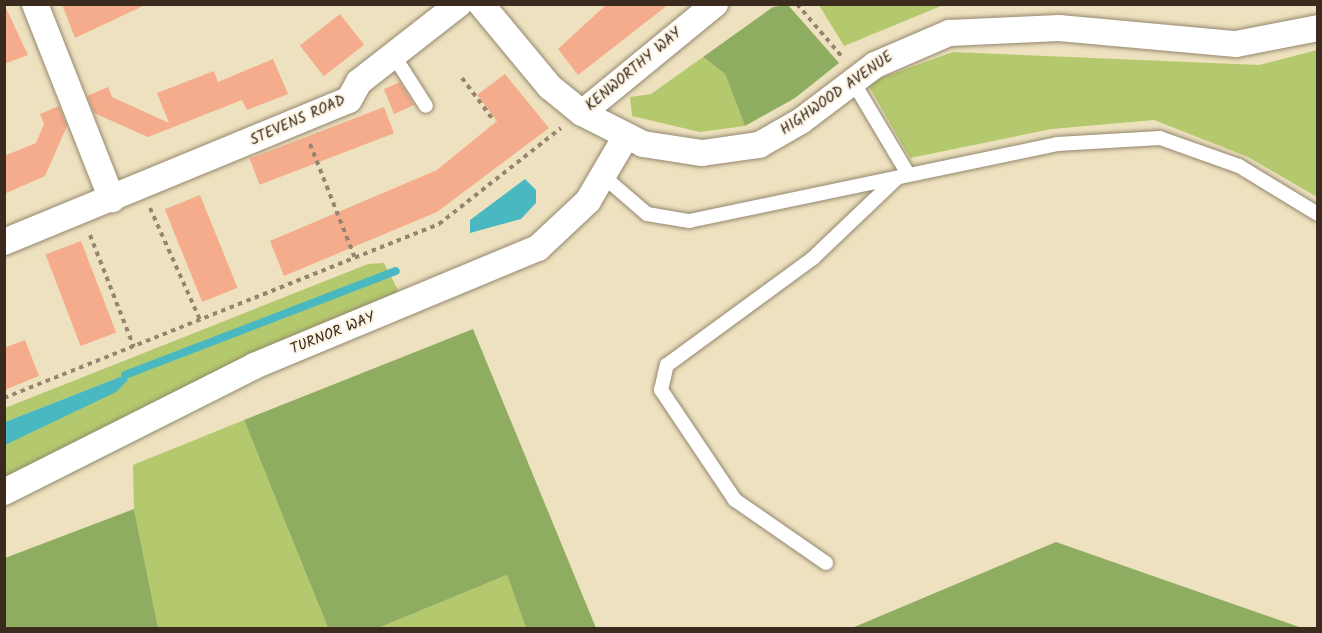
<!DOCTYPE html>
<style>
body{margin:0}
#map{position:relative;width:1322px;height:633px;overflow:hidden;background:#ede1bf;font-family:Kalam,sans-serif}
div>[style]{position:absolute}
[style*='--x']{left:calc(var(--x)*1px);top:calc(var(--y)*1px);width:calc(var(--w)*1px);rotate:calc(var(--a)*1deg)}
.green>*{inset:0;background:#b4c96d}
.forest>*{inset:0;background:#8fad60}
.water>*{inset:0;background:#49b8c1}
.stream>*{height:8px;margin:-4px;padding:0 4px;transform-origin:4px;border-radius:4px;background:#49b8c1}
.building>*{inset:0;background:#f5ac8c;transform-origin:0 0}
.path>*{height:4px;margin-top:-2px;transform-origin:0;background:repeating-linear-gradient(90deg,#94866e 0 4.5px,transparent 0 9px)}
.roads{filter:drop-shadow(0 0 2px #94866e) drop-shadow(0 0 2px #94866e)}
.service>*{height:14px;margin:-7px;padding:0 7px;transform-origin:7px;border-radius:7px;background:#fff}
.minor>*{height:26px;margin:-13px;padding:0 13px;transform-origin:13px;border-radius:13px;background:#fff}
span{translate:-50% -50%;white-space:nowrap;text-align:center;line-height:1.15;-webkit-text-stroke:4.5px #fcf5e5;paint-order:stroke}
.street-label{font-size:15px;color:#3b2a1e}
.frame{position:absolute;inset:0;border:6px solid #3b2a1e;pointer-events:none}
</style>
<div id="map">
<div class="green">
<div style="clip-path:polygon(819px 5px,1280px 5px,941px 6px,844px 46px)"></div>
<div style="clip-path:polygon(1317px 50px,1317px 197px,1248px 157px,1154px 120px,1052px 129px,910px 158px,867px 83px,953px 52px,1259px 65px)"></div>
<div style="clip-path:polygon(703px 57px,725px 74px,745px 126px,700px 132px,632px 116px,630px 97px,651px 94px)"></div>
<div style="clip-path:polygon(384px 263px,399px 292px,191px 384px,5px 481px,5px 445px,125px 375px,5px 422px,5px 408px,368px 264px)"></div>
<div style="clip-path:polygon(244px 420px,328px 628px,158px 628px,134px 509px,133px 465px)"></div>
<div style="clip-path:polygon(507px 575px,526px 628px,378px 628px)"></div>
</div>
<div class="forest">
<div style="clip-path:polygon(788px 5px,839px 63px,795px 98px,745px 126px,725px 74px,703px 57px,773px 7px)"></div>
<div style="clip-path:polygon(473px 329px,596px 628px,526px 628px,507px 575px,378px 628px,328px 628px,244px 420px)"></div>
<div style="clip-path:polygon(134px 509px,158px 628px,5px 628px,5px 558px)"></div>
<div style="clip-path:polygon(1056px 542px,1150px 575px,1302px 628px,852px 628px)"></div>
</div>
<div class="water">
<div style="clip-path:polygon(525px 179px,536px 190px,536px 203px,521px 219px,470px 233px,470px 220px)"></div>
<div style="clip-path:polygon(125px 375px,128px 380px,116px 392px,5px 445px,5px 422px)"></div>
</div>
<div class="stream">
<div style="--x:125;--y:375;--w:290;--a:-21"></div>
</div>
<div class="building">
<div style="clip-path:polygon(4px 4px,28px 55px,4px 64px)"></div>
<div style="clip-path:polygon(62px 4px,145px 4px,145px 5px,75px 38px)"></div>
<div style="clip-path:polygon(607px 4px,669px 4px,578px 75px,558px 49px)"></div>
<div style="left:340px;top:14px;width:39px;height:51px;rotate:52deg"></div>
<div style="clip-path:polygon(273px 59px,288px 94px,247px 110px,242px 100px,148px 137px,94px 113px,87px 96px,108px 87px,112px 97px,169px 123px,157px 93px,214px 71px,218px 82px)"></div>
<div style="clip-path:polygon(505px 74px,549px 128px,437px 212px,284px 276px,270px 241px,437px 170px,497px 121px,477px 95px)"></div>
<div style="clip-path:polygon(400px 82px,414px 105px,394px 114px,384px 89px)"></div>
<div style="clip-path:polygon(59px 106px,67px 126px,45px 176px,4px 194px,4px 156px,36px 143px,44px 124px,40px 114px)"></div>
<div style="left:384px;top:107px;width:28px;height:144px;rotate:69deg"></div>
<div style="left:200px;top:195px;width:100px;height:38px;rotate:68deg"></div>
<div style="left:81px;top:241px;width:98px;height:38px;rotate:69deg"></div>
<div style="clip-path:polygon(25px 340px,39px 376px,4px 390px,4px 348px)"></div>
</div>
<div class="path">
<div style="--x:797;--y:4;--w:72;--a:49.5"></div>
<div style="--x:462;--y:78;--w:54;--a:53.3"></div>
<div style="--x:310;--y:144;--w:123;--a:68.5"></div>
<div style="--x:150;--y:208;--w:123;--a:65.9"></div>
<div style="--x:90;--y:235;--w:120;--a:68.6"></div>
<div style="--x:4;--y:398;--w:469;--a:-21.8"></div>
<div style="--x:439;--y:224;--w:155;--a:-38.2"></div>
</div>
<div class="roads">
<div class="service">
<div style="--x:394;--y:56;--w:59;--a:57.4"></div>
<div style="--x:852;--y:80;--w:109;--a:59.2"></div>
<div style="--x:603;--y:176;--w:58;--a:40.8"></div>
<div style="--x:647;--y:214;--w:43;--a:9.5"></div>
<div style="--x:689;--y:221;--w:376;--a:-11.8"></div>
<div style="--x:1057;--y:144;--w:103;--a:-3.3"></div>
<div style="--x:1160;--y:138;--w:84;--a:19.5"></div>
<div style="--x:1239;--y:166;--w:92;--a:31.3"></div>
<div style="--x:826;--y:563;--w:111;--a:-145.3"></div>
<div style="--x:735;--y:500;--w:133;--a:-123.9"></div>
<div style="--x:661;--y:390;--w:26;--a:-77"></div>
<div style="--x:667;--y:365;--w:181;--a:-36.2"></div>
<div style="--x:813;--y:258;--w:115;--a:-43.6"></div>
</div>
<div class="minor">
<div style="--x:35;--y:4;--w:210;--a:68.5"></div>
<div style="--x:481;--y:4;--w:108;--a:50.3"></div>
<div style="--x:550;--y:87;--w:41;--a:39.1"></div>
<div style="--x:582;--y:113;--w:68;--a:26.9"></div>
<div style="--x:643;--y:144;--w:60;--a:8.7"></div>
<div style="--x:702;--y:153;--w:58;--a:-8"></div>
<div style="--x:759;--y:145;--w:48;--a:-29.7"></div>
<div style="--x:801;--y:121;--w:93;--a:-37.1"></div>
<div style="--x:875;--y:65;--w:81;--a:-23.4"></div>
<div style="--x:949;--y:33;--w:110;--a:-2.6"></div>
<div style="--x:1059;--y:28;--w:178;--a:5.2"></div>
<div style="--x:1236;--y:44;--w:84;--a:-11"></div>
<div style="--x:582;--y:113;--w:172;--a:-39.3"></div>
<div style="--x:4;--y:242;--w:373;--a:-22.4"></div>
<div style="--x:349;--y:100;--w:21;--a:-61"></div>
<div style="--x:359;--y:82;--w:127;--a:-38"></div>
<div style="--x:4;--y:492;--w:280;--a:-26.7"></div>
<div style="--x:254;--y:366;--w:308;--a:-22.6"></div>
<div style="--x:538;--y:248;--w:69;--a:-43.2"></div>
<div style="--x:588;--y:201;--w:73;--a:-59.6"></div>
</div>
</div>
<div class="street-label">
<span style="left:634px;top:70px;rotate:-40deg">KENWORTHY WAY</span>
<span style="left:837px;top:94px;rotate:-35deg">HIGHWOOD AVENUE</span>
<span style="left:298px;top:121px;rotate:-24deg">STEVENS ROAD</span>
<span style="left:333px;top:334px;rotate:-22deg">TURNOR WAY</span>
</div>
<div class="frame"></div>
</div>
